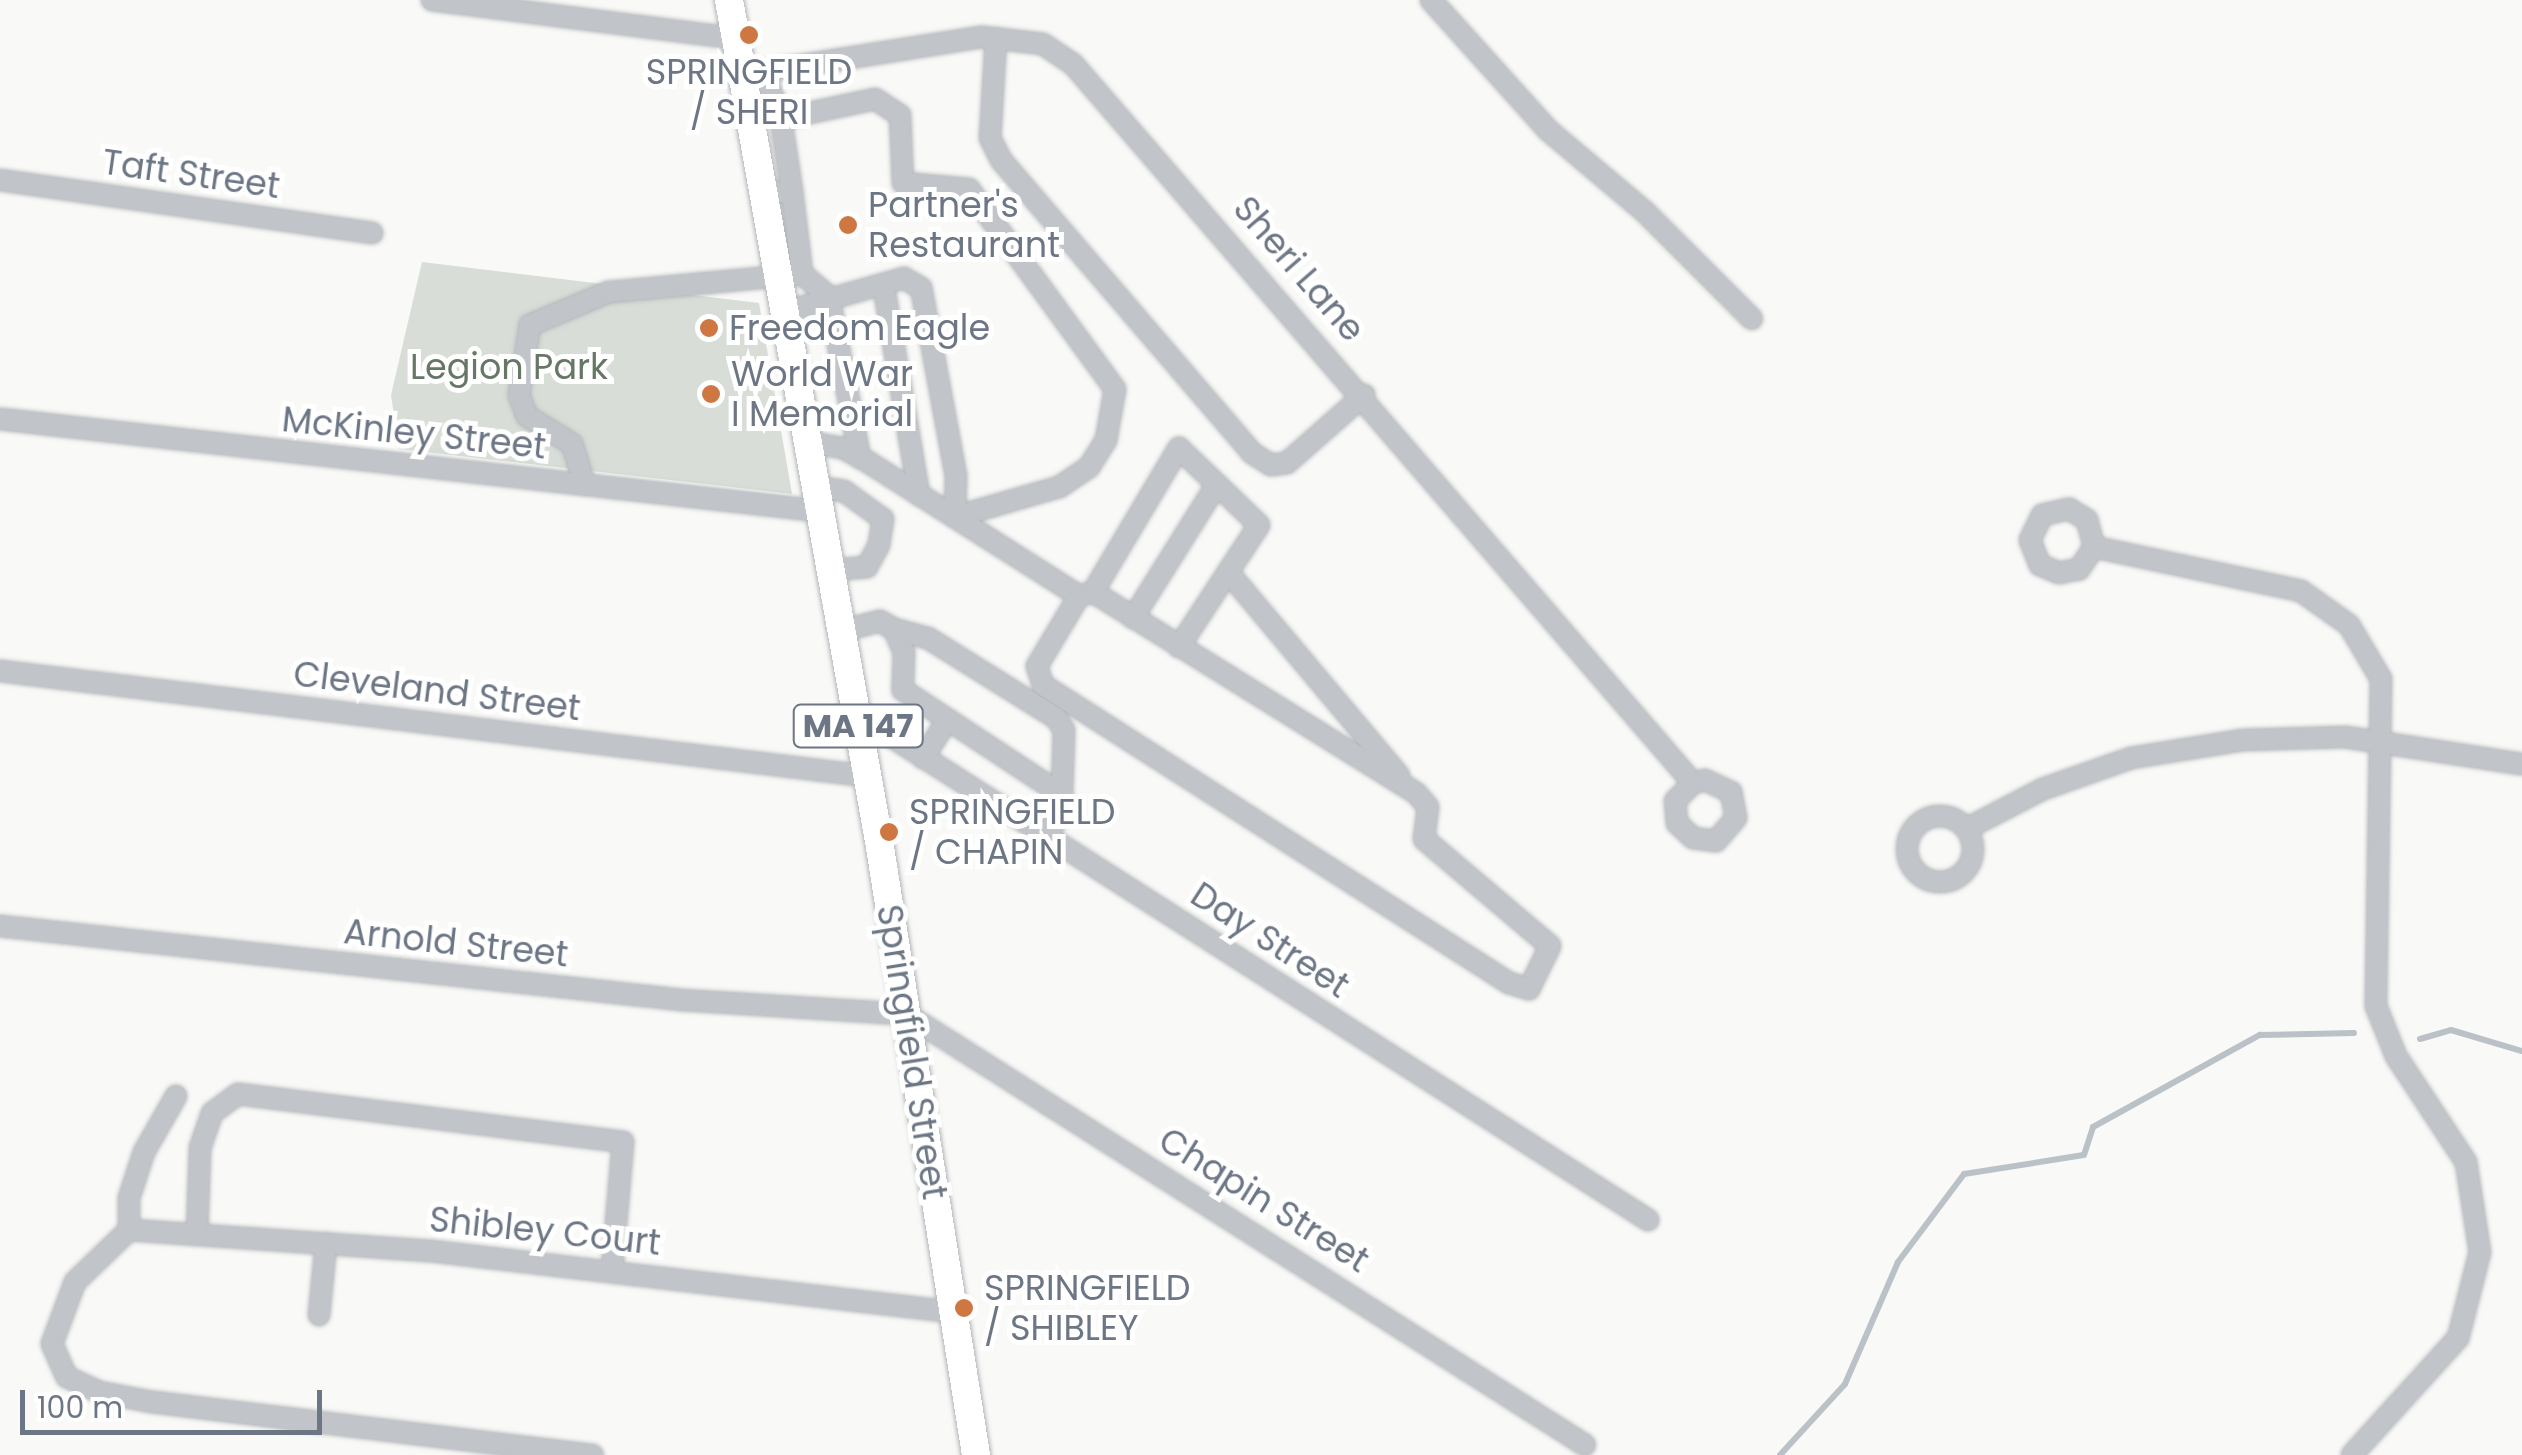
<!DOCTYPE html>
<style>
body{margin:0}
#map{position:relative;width:2522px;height:1455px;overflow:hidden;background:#f9f9f7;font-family:Poppins,sans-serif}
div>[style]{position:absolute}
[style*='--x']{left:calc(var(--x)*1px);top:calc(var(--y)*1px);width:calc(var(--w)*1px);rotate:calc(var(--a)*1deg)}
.green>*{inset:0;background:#d8ddd7}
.stream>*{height:6px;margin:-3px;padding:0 3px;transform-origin:3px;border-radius:3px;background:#bac2c7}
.roads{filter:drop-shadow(0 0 2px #b3b6ba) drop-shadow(0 0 2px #b3b6ba)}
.minor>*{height:20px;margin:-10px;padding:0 10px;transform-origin:10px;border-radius:10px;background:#c1c4c8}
.minor>.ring{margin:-10px;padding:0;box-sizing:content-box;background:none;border:20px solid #c1c4c8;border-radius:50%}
.major>*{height:28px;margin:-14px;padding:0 14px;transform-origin:14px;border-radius:14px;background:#fff}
.dots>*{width:28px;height:28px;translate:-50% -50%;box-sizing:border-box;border:5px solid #fff;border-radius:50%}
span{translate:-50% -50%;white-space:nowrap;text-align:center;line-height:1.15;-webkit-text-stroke:10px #fff;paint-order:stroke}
.shield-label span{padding:2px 8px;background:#fff;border:2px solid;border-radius:8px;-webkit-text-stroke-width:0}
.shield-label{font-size:32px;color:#6c7684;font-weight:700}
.poi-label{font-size:35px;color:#6c7684}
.left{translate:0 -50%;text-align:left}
.street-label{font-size:35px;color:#6c7684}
.park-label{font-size:35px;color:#676}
.scale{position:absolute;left:20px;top:1390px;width:302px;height:45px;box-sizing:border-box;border:5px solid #6c7684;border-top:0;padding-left:12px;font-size:30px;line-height:35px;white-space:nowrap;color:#6c7684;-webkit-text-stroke:8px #fff;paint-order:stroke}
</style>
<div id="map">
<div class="green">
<div style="clip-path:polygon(422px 262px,759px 303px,792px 494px,399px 449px,391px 395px)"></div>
</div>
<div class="stream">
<div style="--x:2420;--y:1039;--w:32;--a:-16"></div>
<div style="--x:2451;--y:1030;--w:74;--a:16.5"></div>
<div style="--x:1780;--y:1455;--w:96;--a:-47.5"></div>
<div style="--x:1845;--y:1384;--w:133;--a:-66.5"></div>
<div style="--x:1898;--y:1262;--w:110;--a:-53.1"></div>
<div style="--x:1964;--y:1174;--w:121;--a:-9"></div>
<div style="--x:2084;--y:1155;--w:29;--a:-72"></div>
<div style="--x:2093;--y:1127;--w:191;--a:-28.9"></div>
<div style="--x:2260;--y:1035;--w:94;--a:-1.2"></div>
</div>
<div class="roads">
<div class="minor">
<div style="--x:432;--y:0;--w:304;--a:7.2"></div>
<div style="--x:1431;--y:0;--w:175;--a:48"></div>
<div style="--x:1548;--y:130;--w:127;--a:40.2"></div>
<div style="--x:1645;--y:212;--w:151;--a:45"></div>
<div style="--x:996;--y:38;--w:100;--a:93.4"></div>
<div style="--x:990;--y:138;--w:25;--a:63"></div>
<div style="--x:1001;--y:160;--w:386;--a:49.4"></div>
<div style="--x:1252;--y:453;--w:22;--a:32"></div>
<div style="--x:1271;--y:465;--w:16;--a:-7"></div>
<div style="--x:1287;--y:463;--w:103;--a:-41.4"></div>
<div style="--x:764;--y:72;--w:50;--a:70.1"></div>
<div style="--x:781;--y:119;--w:96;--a:-12"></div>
<div style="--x:875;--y:99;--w:30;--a:33"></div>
<div style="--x:900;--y:115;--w:68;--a:87.5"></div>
<div style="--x:903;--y:183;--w:66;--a:5.2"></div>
<div style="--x:969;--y:189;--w:248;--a:53.9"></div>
<div style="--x:1115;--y:389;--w:52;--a:100"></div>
<div style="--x:1106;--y:440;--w:32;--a:122"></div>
<div style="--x:1089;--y:467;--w:36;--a:146"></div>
<div style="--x:1059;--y:487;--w:108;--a:163.9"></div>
<div style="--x:955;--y:517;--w:41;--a:-88.6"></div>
<div style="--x:956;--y:476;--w:191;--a:-100.5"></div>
<div style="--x:921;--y:288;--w:20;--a:-150"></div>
<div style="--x:904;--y:278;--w:125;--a:164.2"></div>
<div style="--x:741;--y:75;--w:244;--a:-9"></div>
<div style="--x:982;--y:37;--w:61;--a:6.5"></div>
<div style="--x:1043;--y:44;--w:36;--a:34"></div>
<div style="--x:1073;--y:64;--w:949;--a:49.23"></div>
<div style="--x:1693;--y:783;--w:12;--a:-14"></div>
<div style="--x:1705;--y:780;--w:29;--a:25"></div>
<div style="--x:1731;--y:792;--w:26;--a:79"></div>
<div style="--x:1736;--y:818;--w:30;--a:131"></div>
<div style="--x:1716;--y:841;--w:23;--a:-173"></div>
<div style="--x:1693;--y:838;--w:22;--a:-137"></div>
<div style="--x:1677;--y:823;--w:22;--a:-95"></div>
<div style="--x:1675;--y:801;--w:25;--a:-45"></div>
<div style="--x:781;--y:119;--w:73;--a:81.3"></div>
<div style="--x:0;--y:180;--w:376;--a:8.1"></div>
<div style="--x:762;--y:194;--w:30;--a:-6"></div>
<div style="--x:792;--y:191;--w:84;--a:83.1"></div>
<div style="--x:802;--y:274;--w:35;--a:40"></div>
<div style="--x:829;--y:297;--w:164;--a:79.1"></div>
<div style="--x:884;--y:288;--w:210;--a:80.4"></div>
<div style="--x:0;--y:419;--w:825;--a:6.4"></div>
<div style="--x:808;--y:442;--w:36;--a:10"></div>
<div style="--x:843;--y:448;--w:29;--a:29"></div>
<div style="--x:868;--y:462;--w:250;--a:32.4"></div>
<div style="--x:1079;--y:596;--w:15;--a:-16"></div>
<div style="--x:1093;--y:592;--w:380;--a:31.9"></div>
<div style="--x:1416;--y:793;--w:18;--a:49"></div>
<div style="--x:1428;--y:807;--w:32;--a:97"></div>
<div style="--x:1424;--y:839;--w:165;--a:40.3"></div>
<div style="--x:1550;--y:946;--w:48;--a:116"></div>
<div style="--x:1529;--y:989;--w:21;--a:-163"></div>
<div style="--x:1509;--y:983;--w:553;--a:-147.4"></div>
<div style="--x:1043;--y:685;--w:20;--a:-108"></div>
<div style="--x:1037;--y:666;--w:82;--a:-59"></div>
<div style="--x:585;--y:485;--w:43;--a:-107.6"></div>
<div style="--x:572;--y:444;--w:53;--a:-148.1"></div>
<div style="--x:527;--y:416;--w:22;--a:-111"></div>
<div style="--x:519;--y:395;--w:71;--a:-81.1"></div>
<div style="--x:530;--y:325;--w:86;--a:-22.7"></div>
<div style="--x:609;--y:292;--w:194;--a:-5.3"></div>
<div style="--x:816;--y:487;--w:28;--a:8"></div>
<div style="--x:844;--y:491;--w:48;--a:35.7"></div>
<div style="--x:883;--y:519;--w:26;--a:99"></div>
<div style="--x:879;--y:545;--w:25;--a:119"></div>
<div style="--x:867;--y:567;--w:36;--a:175"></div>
<div style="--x:2094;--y:547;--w:27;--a:124"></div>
<div style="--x:2079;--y:569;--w:20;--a:169"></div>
<div style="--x:2059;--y:573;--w:21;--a:-157"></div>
<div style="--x:2040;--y:565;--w:27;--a:-112"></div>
<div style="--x:2030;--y:540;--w:28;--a:-64"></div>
<div style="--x:2042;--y:515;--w:28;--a:-13"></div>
<div style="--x:2069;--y:509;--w:21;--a:31"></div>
<div style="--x:2087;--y:520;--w:28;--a:75"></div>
<div style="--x:2094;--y:547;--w:212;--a:12"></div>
<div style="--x:2301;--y:591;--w:59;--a:35.3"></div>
<div style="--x:2349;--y:625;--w:63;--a:59.3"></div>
<div style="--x:2381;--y:679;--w:327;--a:90.9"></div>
<div style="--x:2376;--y:1006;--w:54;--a:68.2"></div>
<div style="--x:2396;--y:1056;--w:127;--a:56.6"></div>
<div style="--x:2466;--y:1162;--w:91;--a:81.2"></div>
<div style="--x:2480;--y:1252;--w:89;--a:104.3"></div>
<div style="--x:2458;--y:1338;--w:158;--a:132.2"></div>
<div style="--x:1228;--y:572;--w:266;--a:50"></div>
<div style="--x:1093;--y:592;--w:168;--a:-59.2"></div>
<div style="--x:1179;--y:448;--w:111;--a:43.9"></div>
<div style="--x:1259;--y:525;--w:146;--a:123.3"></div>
<div style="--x:1133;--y:618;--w:158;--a:-57.9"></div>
<div style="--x:894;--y:629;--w:35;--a:15"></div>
<div style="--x:928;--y:638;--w:151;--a:32"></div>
<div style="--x:1056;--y:718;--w:14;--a:56"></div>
<div style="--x:1064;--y:730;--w:65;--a:91.8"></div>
<div style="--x:841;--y:631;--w:40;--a:-14.4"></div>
<div style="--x:880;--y:621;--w:16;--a:30"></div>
<div style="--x:894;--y:629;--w:25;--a:67"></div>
<div style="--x:904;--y:652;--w:38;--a:92"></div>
<div style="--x:903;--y:690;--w:191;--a:33.4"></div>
<div style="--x:1062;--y:795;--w:11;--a:80"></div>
<div style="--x:1064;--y:806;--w:35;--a:119"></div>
<div style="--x:0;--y:671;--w:873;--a:6.91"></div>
<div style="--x:856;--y:714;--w:940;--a:32.57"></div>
<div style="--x:923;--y:758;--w:46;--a:-57.3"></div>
<div class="ring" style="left:1907px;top:816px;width:46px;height:46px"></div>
<div style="--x:1966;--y:829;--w:87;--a:-27.5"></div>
<div style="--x:2043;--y:789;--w:93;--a:-19.4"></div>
<div style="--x:2131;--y:758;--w:114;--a:-9.1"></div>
<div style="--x:2244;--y:740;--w:101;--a:-1.7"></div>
<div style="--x:2345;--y:737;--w:179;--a:8.7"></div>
<div style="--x:0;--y:926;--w:686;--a:6.19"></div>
<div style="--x:682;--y:1000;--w:224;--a:3.6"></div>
<div style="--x:906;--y:1014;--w:804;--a:32.41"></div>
<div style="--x:176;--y:1096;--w:64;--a:119.7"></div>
<div style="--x:144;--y:1152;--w:48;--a:108.1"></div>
<div style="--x:129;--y:1198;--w:32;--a:90"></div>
<div style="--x:129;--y:1230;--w:75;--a:136.1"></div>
<div style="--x:75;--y:1282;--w:66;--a:110.4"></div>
<div style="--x:52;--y:1344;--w:36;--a:66"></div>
<div style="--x:67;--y:1377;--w:35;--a:25"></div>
<div style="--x:99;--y:1392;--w:54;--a:10.7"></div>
<div style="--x:152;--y:1402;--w:444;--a:6.9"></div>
<div style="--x:129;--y:1230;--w:303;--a:4"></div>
<div style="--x:431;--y:1251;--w:526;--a:6.67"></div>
<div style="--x:197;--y:1235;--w:87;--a:-88"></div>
<div style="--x:200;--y:1148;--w:37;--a:-71"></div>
<div style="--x:212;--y:1113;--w:32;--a:-36"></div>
<div style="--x:238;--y:1094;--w:388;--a:7.1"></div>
<div style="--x:623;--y:1142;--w:129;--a:94.9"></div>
<div style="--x:319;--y:1315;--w:72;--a:-84.4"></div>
</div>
<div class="major">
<div style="--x:729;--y:0;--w:854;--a:79.89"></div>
<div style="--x:879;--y:841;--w:622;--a:81.02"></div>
</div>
</div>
<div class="dots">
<div style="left:749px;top:35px;background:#ce7743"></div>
<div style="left:848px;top:225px;background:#ce7743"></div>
<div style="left:709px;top:328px;background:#ce7743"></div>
<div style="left:711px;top:394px;background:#ce7743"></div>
<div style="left:889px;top:832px;background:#ce7743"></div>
<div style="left:964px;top:1308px;background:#ce7743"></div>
</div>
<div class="shield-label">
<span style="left:858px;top:726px">MA 147</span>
</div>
<div class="poi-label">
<span style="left:749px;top:92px">SPRINGFIELD<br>/ SHERI</span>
<span class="left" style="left:868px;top:225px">Partner's<br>Restaurant</span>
<span class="left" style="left:729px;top:328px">Freedom Eagle</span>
<span class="left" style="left:731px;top:394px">World War<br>I Memorial</span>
<span class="left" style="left:909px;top:832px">SPRINGFIELD<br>/ CHAPIN</span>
<span class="left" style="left:984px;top:1308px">SPRINGFIELD<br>/ SHIBLEY</span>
</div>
<div class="street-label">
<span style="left:191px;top:174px;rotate:8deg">Taft Street</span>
<span style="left:1299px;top:269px;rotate:49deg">Sheri Lane</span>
<span style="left:414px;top:433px;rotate:6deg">McKinley Street</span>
<span style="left:437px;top:691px;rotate:7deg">Cleveland Street</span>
<span style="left:1270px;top:940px;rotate:33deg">Day Street</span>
<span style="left:456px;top:943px;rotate:6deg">Arnold Street</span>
<span style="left:912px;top:1052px;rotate:81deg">Springfield Street</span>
<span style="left:1264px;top:1200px;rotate:32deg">Chapin Street</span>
<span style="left:545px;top:1231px;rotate:6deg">Shibley Court</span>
</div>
<div class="park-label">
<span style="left:509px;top:367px">Legion Park</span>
</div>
<div class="scale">100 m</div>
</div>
